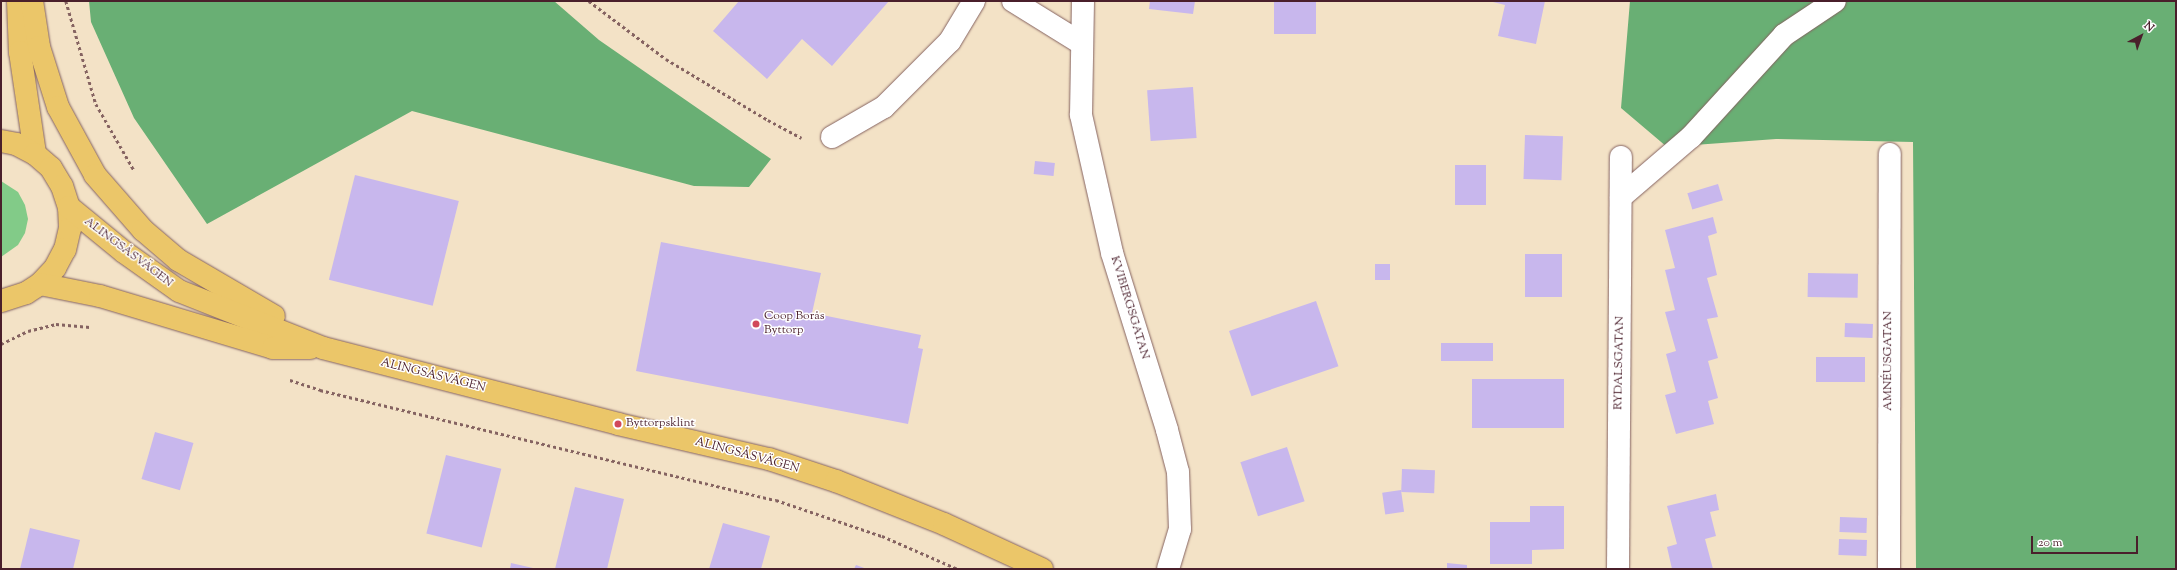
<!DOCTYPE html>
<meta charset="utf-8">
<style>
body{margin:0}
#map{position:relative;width:2177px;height:570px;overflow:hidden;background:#f3e2c6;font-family:"Sorts Mill Goudy",serif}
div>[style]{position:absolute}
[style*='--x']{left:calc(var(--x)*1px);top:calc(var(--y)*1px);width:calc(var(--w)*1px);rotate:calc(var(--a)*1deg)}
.green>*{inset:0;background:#82cb88}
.forest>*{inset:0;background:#69af74}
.building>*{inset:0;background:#c8b7ed;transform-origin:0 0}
.path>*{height:2.5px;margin-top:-1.25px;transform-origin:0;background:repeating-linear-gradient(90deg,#856361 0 3px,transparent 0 6px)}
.roads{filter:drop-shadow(0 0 1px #856361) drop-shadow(0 0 1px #856361)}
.minor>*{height:22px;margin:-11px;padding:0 11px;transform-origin:11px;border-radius:11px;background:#fff}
.major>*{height:22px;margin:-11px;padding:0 11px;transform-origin:11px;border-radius:11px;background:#ebc669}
.dots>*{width:11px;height:11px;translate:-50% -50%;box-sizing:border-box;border:2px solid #fff;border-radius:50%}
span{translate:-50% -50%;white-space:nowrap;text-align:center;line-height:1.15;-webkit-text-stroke:3px #fff;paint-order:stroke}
.street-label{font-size:12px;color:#4a1f2b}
.poi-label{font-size:12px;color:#4a1f2b}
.left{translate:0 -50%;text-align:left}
.frame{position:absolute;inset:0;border:2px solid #4a1f2b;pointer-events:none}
.north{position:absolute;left:2121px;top:16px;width:40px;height:40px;-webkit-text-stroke:3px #fff;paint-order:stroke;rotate:41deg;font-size:11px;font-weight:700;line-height:16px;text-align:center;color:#4a1f2b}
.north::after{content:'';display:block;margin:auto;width:14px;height:18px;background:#4a1f2b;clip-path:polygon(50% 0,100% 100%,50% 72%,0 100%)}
.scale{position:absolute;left:2031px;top:536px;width:107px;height:18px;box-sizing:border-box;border:2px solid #4a1f2b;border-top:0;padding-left:5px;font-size:12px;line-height:14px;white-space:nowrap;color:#4a1f2b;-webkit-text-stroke:3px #fff;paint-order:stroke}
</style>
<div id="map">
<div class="green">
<div style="clip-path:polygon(1px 181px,18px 192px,25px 205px,28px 219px,25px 233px,18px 245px,1px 257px)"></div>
</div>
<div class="forest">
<div style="clip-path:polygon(89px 1px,554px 1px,599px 40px,771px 159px,749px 187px,694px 186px,412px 111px,207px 224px,134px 118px,91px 22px)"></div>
<div style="clip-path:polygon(1630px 1px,2176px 1px,2176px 569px,1916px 569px,1913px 142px,1776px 139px,1667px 147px,1621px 108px)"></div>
</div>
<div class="building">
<div style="clip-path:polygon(739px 1px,889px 1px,832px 66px,802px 39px,767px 79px,713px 31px)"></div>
<div style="clip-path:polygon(1150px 1px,1195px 1px,1193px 14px,1149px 9px)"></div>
<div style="left:1274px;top:1px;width:42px;height:33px"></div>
<div style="clip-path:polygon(1489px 1px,1545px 1px,1536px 44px,1498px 36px,1505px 5px)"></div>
<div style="left:1193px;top:87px;width:51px;height:46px;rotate:86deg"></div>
<div style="left:1525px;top:135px;width:38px;height:44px;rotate:2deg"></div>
<div style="left:1035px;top:161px;width:20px;height:13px;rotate:6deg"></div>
<div style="left:1455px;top:165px;width:31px;height:40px"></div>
<div style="left:355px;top:175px;width:107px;height:108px;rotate:14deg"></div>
<div style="left:1718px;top:184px;width:17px;height:32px;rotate:73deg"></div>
<div style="clip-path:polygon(1713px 217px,1717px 233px,1708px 236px,1717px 275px,1707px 278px,1718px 317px,1707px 319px,1718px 358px,1708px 361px,1718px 398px,1708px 401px,1714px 424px,1676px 434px,1665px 395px,1676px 392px,1666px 354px,1676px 351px,1665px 312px,1675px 310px,1665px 270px,1675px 268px,1665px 230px)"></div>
<div style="clip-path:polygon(661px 242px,821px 273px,812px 313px,921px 335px,918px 348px,923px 349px,908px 424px,636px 371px)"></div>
<div style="left:1525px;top:254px;width:37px;height:43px"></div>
<div style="left:1375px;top:264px;width:15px;height:16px"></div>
<div style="left:1808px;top:273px;width:50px;height:24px;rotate:1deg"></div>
<div style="left:1316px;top:301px;width:69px;height:92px;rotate:71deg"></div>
<div style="left:1845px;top:323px;width:28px;height:14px;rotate:2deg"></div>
<div style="left:1441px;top:343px;width:52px;height:18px"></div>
<div style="left:1816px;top:357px;width:49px;height:25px"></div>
<div style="left:1564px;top:379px;width:49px;height:92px;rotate:90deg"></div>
<div style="left:155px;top:432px;width:40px;height:49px;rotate:16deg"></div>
<div style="left:1287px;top:447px;width:57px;height:49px;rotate:72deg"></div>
<div style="left:446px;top:455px;width:57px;height:81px;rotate:14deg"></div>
<div style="left:1402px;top:469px;width:33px;height:23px;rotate:2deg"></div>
<div style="clip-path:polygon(575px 487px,624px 499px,607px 569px,555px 569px)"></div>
<div style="left:1401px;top:490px;width:22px;height:19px;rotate:82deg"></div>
<div style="clip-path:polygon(1716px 494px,1719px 510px,1710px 512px,1716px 536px,1705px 539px,1713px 569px,1672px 569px,1667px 547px,1677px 544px,1667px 506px)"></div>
<div style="clip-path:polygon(1530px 506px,1564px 506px,1564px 549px,1532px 550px,1532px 564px,1490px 564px,1490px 522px,1530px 522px)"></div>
<div style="left:1840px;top:517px;width:27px;height:15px;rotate:2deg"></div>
<div style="clip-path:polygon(723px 523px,770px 536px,761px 569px,709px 569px)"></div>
<div style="clip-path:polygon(30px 528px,80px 540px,73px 569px,20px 569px)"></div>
<div style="left:1839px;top:539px;width:28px;height:16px;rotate:2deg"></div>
<div style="clip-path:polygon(511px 563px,533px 568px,533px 569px,510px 569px)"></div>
<div style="clip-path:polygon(1447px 563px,1467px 565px,1467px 569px,1447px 569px)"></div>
<div style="clip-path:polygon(856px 565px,867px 569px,854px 569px)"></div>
</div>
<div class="path">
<div style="--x:66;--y:1;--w:107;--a:73.8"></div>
<div style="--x:96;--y:104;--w:76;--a:60.1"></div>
<div style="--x:589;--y:1;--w:96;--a:37"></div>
<div style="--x:666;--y:59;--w:119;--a:30.9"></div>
<div style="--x:768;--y:120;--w:38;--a:28"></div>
<div style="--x:1;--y:344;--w:30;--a:-26"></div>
<div style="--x:28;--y:331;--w:29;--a:-14"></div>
<div style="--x:56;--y:324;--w:34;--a:5"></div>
<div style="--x:290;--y:380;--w:32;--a:18"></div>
<div style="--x:320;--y:390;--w:469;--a:13.6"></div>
<div style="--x:776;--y:500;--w:112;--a:18.8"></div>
<div style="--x:882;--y:536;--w:83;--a:23.5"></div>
</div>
<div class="roads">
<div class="minor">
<div style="--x:1013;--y:1;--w:80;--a:31.7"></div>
<div style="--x:1083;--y:1;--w:114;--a:91"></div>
<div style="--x:1081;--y:115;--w:141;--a:77.3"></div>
<div style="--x:1112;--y:253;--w:185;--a:72.7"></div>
<div style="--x:1167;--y:430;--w:43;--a:75.3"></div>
<div style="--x:1178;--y:472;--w:57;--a:88"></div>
<div style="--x:1180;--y:529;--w:42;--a:106.7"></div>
<div style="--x:832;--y:137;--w:60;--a:-30"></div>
<div style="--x:884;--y:107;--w:93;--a:-45"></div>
<div style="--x:950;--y:41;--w:47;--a:-59"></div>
<div style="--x:1621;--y:197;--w:92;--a:-40.6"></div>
<div style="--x:1691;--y:137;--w:138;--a:-47.6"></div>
<div style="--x:1784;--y:35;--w:61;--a:-33.7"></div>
<div style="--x:1618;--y:569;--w:412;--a:-89.6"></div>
<div style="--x:1889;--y:569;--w:415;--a:-89.9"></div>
</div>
<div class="major">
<div style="--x:18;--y:1;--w:51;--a:87.8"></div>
<div style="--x:20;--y:52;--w:103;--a:81.6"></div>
<div style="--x:32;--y:1;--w:47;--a:81.3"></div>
<div style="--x:39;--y:47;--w:63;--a:72.4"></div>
<div style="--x:58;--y:107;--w:77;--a:61.4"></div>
<div style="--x:95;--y:175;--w:73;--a:48.9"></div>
<div style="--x:143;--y:230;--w:46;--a:40.6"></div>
<div style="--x:178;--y:260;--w:111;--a:30.3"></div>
<div style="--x:1;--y:141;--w:15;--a:11"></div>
<div style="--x:16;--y:144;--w:21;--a:28"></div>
<div style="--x:35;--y:154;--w:21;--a:41"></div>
<div style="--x:51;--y:168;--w:21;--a:59"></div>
<div style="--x:62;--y:186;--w:22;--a:72"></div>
<div style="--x:69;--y:207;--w:21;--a:87"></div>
<div style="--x:70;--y:228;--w:22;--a:103"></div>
<div style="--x:65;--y:249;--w:21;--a:118"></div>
<div style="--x:55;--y:268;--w:22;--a:133"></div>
<div style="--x:40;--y:284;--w:17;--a:147"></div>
<div style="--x:26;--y:293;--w:26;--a:162"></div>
<div style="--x:69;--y:207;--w:71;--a:39.3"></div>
<div style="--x:124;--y:252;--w:67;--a:35.3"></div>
<div style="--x:179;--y:291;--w:155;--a:21.6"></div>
<div style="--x:323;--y:348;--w:305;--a:14.4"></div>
<div style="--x:618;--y:424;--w:155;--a:13.1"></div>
<div style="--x:769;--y:459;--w:71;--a:18.2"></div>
<div style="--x:836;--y:481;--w:116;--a:21.7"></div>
<div style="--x:944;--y:524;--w:108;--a:24.7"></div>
<div style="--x:40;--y:284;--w:61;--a:11.3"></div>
<div style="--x:100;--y:296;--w:181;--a:16.7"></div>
<div style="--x:273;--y:348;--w:37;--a:0"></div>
</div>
</div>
<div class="dots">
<div style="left:756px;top:324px;background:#d1495b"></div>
<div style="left:618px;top:424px;background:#d1495b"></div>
</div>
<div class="street-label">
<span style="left:128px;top:253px;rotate:37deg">ALINGSÅSVÄGEN</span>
<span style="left:1129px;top:308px;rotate:73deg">KVIBERGSGATAN</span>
<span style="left:1889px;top:361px;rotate:-90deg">AMNÉUSGATAN</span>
<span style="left:1620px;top:363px;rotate:-89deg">RYDALSGATAN</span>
<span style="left:433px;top:376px;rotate:14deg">ALINGSÅSVÄGEN</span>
<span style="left:747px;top:456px;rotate:15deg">ALINGSÅSVÄGEN</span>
</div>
<div class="poi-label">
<span class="left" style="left:764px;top:324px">Coop Borås<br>Byttorp</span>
<span class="left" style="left:626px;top:424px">Byttorpsklint</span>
</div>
<div class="frame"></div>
<div class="north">N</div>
<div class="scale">20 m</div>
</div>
